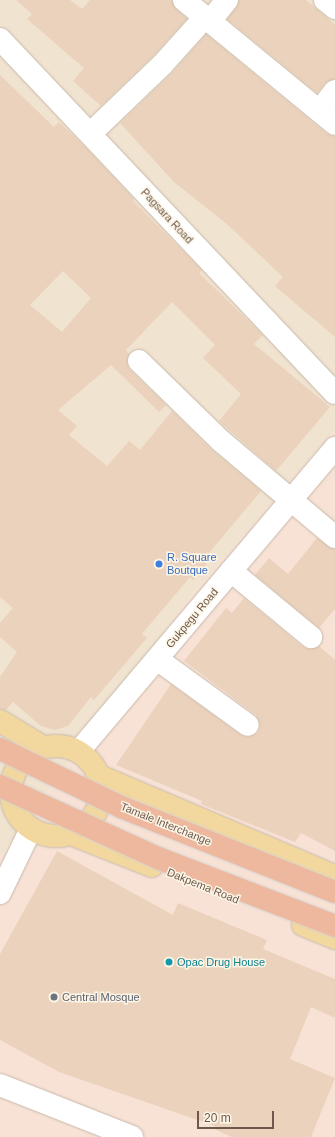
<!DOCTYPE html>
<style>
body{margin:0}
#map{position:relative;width:335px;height:1137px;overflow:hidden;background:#f9f1e1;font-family:Helvetica,sans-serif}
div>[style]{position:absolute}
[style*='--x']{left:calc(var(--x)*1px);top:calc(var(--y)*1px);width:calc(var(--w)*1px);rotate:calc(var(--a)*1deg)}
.residential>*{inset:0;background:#f0e3d0}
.commercial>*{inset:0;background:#f8e2d6}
.building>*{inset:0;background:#ebd2bc}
.roads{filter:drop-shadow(0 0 1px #c8b9aa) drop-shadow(0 0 1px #c8b9aa)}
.minor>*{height:22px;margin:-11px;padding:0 11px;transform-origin:11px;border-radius:11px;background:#fff}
.major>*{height:22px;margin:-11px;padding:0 11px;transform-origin:11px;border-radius:11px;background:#f2d89f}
.major>.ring{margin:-11px;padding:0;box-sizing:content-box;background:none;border:22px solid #f2d89f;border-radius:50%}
.bridges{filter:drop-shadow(0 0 1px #d6d1cd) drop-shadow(0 0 1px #d6d1cd)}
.highway-bridge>*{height:22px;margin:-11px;padding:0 11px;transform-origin:11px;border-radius:11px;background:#edb89e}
.dots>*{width:11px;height:11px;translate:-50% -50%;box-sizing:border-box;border:2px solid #fdf5e6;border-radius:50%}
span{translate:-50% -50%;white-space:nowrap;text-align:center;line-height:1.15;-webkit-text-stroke:3px #fdf5e6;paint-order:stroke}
.street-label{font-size:11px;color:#6d594b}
.shop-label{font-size:11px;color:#366cbe}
.left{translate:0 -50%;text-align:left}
.culture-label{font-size:11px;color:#0d838f}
.worship-label{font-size:11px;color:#5b616d}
.scale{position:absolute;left:197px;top:1111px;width:77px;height:18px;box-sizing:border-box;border:2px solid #6d594b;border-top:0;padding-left:5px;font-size:12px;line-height:14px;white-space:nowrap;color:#6d594b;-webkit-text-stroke:3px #fdf5e6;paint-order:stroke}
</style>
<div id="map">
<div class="residential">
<div style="clip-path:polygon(0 0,335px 0,335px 430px,190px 597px,0 857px)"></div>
</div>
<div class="commercial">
<div style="clip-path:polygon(335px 430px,335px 1137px,0 1137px,0 857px,190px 597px)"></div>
</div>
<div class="building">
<div style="clip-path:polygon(16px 0,70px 0,82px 9px,90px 0,172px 0,176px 9px,187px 19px,153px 56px,101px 106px,73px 81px,84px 68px,27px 19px,32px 14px)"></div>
<div style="clip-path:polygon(239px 0,306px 0,335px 25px,335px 79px,325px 83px,317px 93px,227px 19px)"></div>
<div style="clip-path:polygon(206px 34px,327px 134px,335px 136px,335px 337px,275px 286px,283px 277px,228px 225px,174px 182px,120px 123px,171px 74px)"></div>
<div style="clip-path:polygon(evenodd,0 75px,54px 127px,59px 122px,87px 149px,134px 199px,133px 201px,202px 270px,199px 273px,263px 335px,254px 344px,330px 407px,276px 471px,219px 421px,241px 394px,203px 358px,215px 345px,172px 302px,126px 350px,129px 354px,127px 364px,130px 370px,166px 405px,159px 412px,111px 365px,58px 410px,77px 426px,69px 435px,107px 466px,129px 441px,140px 450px,172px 411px,213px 451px,261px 491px,203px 560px,207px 564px,193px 580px,190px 577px,142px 634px,147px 638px,94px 700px,91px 697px,68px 726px,55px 730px,41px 726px,13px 702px,6px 710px,0 709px,0 677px,17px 652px,0 637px,0 623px,13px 608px,0 597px,0 75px,63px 271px,91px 298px,62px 332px,30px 305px,63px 271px)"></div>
<div style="clip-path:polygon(317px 538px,335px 549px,335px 609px,319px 628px,255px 575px,269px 558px,288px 574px)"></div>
<div style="clip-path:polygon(244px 598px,303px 647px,309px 649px,319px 646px,335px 660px,335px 851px,301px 833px,295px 842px,201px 804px,202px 801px,116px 765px,171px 684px,241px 735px,247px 737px,258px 733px,260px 726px,256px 715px,184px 661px,226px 608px,232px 613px)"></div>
<div style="clip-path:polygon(57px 851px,173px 915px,178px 903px,267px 940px,263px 949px,335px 979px,335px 1018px,311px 1007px,290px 1059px,335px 1078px,311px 1137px,232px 1137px,214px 1129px,215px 1126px,59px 1072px,0 1040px,0 954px)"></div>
</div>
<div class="roads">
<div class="minor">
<div style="--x:184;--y:0;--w:195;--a:39.4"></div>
<div style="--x:325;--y:0;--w:13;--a:39"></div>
<div style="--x:210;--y:21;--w:27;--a:-51"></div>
<div style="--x:0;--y:39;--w:487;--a:46.6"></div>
<div style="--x:320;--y:110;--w:24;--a:-52"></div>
<div style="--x:90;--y:134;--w:100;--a:-43.8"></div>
<div style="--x:162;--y:65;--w:64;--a:-48.1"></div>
<div style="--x:139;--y:361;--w:115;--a:44.3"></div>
<div style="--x:221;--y:441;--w:149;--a:40.1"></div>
<div style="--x:231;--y:571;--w:104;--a:39.5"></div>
<div style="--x:157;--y:659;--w:112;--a:36"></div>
<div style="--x:79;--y:751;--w:397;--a:-49.8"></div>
<div style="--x:0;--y:893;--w:71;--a:-64.2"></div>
<div style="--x:0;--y:1085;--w:142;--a:21.5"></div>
</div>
<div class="major">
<div style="--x:0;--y:721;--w:50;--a:31.2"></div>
<div class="ring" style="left:11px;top:746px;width:68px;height:68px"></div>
<div style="--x:99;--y:776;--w:256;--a:23"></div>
<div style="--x:71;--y:834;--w:87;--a:21.6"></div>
<div style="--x:303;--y:925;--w:35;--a:22"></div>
</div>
</div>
<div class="bridges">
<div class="highway-bridge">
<div style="--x:0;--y:749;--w:134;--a:25.6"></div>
<div style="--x:121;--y:807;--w:230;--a:21.7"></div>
<div style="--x:0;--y:786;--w:174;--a:24.5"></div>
<div style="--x:158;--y:858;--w:190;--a:21"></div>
</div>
</div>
<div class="dots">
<div style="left:159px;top:564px;background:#3f7fe0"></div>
<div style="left:169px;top:962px;background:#0f9aa8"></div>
<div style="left:54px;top:997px;background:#6b7280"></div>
</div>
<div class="street-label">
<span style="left:167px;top:216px;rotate:47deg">Pagsara Road</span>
<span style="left:192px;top:618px;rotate:-50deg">Gukpegu Road</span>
<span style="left:166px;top:824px;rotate:22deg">Tamale Interchange</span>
<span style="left:203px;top:886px;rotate:22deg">Dakpema Road</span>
</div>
<div class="shop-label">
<span class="left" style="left:167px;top:564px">R. Square<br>Boutque</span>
</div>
<div class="culture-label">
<span class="left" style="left:177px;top:962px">Opac Drug House</span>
</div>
<div class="worship-label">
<span class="left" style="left:62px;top:997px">Central Mosque</span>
</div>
<div class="scale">20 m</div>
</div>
